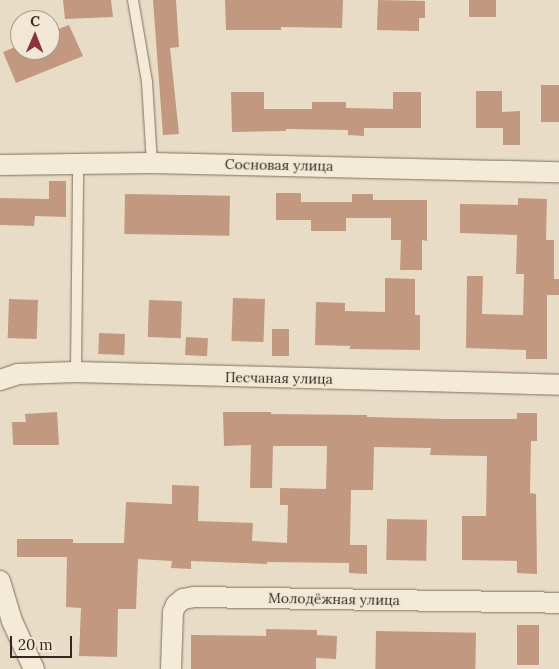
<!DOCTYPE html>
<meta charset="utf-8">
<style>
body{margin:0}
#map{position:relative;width:559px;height:669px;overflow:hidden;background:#e8dcc6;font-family:Lora,serif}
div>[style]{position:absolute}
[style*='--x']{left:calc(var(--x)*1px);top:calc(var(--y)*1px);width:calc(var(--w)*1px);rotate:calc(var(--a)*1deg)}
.building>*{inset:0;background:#c29880;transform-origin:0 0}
.roads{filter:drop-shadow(0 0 1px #816f5e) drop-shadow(0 0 1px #816f5e)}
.lane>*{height:10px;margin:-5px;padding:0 5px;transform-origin:5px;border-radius:5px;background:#f4ead8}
.street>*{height:20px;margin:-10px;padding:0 10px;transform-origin:10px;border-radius:10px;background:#f4ead8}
span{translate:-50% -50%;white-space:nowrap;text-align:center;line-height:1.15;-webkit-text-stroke:4px #f1e7d4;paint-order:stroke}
.street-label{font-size:14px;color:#332820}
.north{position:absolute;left:10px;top:10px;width:50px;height:50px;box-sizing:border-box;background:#f1e7d4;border:1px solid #a59b8c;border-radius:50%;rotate:1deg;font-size:14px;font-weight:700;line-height:20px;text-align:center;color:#332820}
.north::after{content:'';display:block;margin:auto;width:18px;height:22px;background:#89353a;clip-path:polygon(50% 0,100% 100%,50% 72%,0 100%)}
.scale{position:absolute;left:10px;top:636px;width:62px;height:22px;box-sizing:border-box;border:2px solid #332820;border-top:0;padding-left:6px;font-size:15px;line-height:18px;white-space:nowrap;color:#332820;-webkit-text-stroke:4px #f1e7d4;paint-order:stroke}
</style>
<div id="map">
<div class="building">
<div style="clip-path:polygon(63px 0,111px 0,113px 17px,65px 19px)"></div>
<div style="clip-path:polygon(153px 0,176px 0,179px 47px,170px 48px,179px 134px,163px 135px)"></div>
<div style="clip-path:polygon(225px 0,343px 0,342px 28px,281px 27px,281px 30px,226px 30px)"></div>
<div style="clip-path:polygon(378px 0,425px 1px,425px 18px,419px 18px,419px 31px,377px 30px)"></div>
<div style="left:469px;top:0;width:27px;height:17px"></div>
<div style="clip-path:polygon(69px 25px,83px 56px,16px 83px,3px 52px,20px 45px,20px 50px,50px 50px,50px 32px)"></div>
<div style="left:541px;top:85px;width:18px;height:37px"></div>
<div style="clip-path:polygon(476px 91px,502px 91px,502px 112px,520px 111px,520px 145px,503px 145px,503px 128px,476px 128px)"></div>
<div style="clip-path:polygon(231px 92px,264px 92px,264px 109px,312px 109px,312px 102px,346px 102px,346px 108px,393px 109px,393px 92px,421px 92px,421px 128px,364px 128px,364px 136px,348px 135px,348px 130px,286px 129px,286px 131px,232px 132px)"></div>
<div style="clip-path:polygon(49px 181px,66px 181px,66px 217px,35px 216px,34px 226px,0 225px,0 198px,49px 199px)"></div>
<div style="clip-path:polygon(276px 193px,301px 193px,301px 202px,352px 202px,352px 194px,373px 194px,373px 200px,427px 200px,427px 241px,422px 240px,422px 270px,400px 270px,401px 240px,391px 240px,391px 218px,346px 218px,346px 231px,311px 231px,311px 220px,276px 220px)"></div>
<div style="left:125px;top:194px;width:105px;height:40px;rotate:1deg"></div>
<div style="clip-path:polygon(518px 198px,547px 199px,546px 240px,554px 240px,554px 279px,559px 279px,559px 295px,547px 295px,547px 359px,526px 359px,526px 350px,466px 348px,467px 276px,483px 276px,482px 314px,523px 315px,524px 274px,516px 274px,517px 235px,460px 233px,460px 204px,518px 205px)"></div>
<div style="clip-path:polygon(385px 278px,415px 279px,415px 315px,420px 315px,420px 350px,349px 349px,351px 346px,315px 345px,316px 302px,345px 303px,345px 311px,385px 312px)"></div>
<div style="left:233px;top:298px;width:32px;height:43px;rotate:2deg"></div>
<div style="left:9px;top:299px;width:29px;height:39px;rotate:2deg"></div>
<div style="left:149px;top:300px;width:33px;height:37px;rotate:2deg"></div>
<div style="left:272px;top:329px;width:17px;height:27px"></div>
<div style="left:99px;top:333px;width:26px;height:21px;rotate:2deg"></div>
<div style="left:186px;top:337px;width:22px;height:18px;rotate:3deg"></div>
<div style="clip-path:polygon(57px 412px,59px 445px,13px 445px,12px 422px,26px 422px,25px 414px)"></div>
<div style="clip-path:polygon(223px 412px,271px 412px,271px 414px,367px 415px,367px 417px,447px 419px,517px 419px,517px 413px,537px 413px,537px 441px,531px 441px,530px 493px,536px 494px,537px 574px,517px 573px,517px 561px,462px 560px,462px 516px,486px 516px,487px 456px,430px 455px,431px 448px,374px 447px,373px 490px,351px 490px,350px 545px,367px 545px,367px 574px,349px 573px,349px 563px,267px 562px,267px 564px,191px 561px,191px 569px,171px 568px,172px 561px,138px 559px,136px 609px,118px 609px,117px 657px,79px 656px,81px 608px,66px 607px,67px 557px,17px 557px,17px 539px,73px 539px,73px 543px,124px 543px,126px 502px,172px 504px,172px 485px,199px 486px,198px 521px,253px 523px,252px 541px,287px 543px,288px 505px,280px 505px,280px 488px,326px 489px,327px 446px,273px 446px,272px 488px,250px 488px,251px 445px,224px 446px)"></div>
<div style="left:387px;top:519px;width:40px;height:41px;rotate:1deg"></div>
<div style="left:517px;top:625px;width:22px;height:40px"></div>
<div style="clip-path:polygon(266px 629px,317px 630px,317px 635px,337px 636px,336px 659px,316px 658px,316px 669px,191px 669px,191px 635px,266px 636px)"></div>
<div style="left:376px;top:631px;width:100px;height:38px;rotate:1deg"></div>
</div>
<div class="roads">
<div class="lane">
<div style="--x:133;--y:0;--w:83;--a:80.3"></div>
<div style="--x:147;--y:82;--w:81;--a:86.5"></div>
<div style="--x:76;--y:372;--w:206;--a:-89.4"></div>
</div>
<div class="street">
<div style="--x:0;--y:165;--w:152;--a:-0.8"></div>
<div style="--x:152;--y:163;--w:407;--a:1.3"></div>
<div style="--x:0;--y:380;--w:19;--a:-18"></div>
<div style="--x:18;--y:374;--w:58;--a:-2"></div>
<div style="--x:76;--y:372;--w:483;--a:1.5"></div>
<div style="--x:0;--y:581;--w:42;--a:73.3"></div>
<div style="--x:12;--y:621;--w:53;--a:65.4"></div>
<div style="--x:171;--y:669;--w:57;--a:-88"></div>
<div style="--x:173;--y:612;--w:8;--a:-67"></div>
<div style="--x:176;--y:605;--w:9;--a:-41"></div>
<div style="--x:183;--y:599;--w:11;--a:-10"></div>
<div style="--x:194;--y:597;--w:365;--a:0.9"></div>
</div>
</div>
<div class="street-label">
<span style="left:279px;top:165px;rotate:1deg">Сосновая улица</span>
<span style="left:279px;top:378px;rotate:1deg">Песчаная улица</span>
<span style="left:334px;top:599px;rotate:1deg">Молодёжная улица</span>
</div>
<div class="north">С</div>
<div class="scale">20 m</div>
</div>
